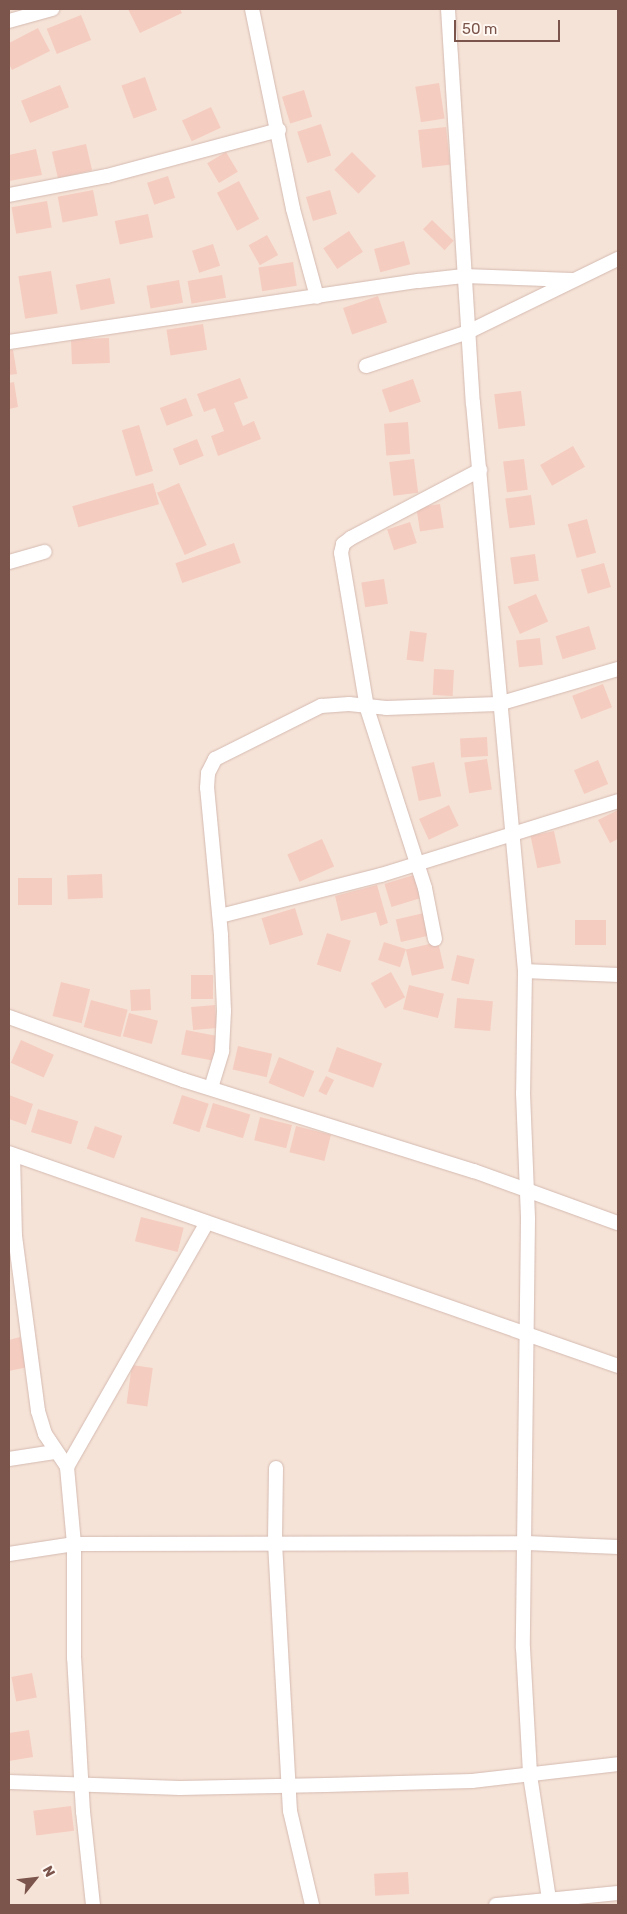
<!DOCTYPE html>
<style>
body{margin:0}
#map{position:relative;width:627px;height:1914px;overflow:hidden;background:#fef2ea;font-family:Rubik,sans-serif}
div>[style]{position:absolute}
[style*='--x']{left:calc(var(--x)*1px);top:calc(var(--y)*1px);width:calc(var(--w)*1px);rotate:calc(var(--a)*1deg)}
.residential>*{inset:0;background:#f6e3d7;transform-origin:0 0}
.building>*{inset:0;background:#f5ccc0;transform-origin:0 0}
.roads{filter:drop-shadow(0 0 1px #d4bab1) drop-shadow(0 0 1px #d4bab1)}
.street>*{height:14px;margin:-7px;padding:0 7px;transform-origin:7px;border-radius:7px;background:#fff}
span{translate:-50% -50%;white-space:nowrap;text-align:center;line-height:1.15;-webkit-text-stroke:5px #fff7f1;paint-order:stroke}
.frame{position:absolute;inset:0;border:10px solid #7b544b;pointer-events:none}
.north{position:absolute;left:10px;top:1854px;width:50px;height:50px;-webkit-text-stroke:4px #fff7f1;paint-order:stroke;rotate:61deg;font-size:14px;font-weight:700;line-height:20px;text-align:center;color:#7b544b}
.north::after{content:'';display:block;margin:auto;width:18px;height:22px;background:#7b544b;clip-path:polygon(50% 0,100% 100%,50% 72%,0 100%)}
.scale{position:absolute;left:454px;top:20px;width:106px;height:22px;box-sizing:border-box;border:2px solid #7b544b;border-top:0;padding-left:6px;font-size:15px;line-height:18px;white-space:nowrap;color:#7b544b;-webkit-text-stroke:4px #fff7f1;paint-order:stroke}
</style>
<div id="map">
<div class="residential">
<div style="left:9px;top:9px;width:609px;height:1896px"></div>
</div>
<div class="building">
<div style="clip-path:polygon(128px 9px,180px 9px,182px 13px,140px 33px)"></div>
<div style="left:81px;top:15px;width:27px;height:37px;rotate:68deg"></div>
<div style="clip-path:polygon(38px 28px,50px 51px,12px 70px,9px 64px,9px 43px)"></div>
<div style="left:145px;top:77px;width:35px;height:25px;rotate:70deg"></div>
<div style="left:439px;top:83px;width:36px;height:24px;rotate:81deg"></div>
<div style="left:60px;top:85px;width:24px;height:42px;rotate:68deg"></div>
<div style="left:304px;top:90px;width:28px;height:23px;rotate:73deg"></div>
<div style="left:211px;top:107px;width:23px;height:32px;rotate:65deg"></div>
<div style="left:321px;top:124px;width:33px;height:25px;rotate:72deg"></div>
<div style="left:446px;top:127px;width:38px;height:28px;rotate:84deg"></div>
<div style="left:86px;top:144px;width:27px;height:35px;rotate:77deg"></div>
<div style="clip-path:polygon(36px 149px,42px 175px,9px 181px,9px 155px)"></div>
<div style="left:226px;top:152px;width:23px;height:22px;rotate:59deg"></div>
<div style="left:352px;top:152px;width:34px;height:25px;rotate:45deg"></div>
<div style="left:168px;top:176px;width:23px;height:22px;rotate:72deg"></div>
<div style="left:239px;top:181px;width:43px;height:25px;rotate:62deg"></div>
<div style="left:93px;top:190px;width:26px;height:36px;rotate:79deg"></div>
<div style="left:330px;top:190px;width:25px;height:25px;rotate:74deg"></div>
<div style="left:47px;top:201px;width:27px;height:36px;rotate:80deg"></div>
<div style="left:148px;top:214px;width:24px;height:34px;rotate:78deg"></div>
<div style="left:432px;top:220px;width:30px;height:13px;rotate:44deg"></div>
<div style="left:349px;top:231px;width:25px;height:31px;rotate:56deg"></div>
<div style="left:267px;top:235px;width:23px;height:21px;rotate:61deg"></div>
<div style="left:404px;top:241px;width:24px;height:31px;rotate:75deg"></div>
<div style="left:213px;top:244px;width:23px;height:22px;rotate:72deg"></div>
<div style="left:293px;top:262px;width:24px;height:35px;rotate:81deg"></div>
<div style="left:51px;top:271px;width:43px;height:33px;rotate:81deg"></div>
<div style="left:222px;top:275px;width:23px;height:35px;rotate:80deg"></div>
<div style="left:110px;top:278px;width:26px;height:35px;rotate:79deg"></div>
<div style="left:179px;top:280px;width:23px;height:33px;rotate:80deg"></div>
<div style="left:378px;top:296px;width:28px;height:37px;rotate:71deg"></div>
<div style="left:203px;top:324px;width:26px;height:37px;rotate:81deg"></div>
<div style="left:109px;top:338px;width:25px;height:38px;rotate:88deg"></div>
<div style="clip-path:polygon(9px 350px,13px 350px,17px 374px,9px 375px)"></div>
<div style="clip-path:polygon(240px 378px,248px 398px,234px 403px,243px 426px,254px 421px,261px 439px,218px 456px,211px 436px,224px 431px,215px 408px,204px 412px,197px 394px)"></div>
<div style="left:413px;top:379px;width:24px;height:33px;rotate:71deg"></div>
<div style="clip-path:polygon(14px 382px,18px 407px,9px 409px,9px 383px)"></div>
<div style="left:521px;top:391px;width:35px;height:27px;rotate:83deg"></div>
<div style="left:186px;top:398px;width:19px;height:28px;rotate:69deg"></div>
<div style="left:408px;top:422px;width:32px;height:24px;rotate:86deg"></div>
<div style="left:139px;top:425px;width:48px;height:18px;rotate:73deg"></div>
<div style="left:197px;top:439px;width:18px;height:26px;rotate:68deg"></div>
<div style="left:573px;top:446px;width:24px;height:38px;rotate:60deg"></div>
<div style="left:414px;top:459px;width:34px;height:25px;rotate:83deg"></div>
<div style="left:524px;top:459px;width:31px;height:21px;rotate:83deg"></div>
<div style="left:153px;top:483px;width:22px;height:84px;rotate:74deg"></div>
<div style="left:179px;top:483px;width:68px;height:24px;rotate:66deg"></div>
<div style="left:531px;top:495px;width:30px;height:26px;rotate:82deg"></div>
<div style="left:440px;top:504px;width:24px;height:24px;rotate:81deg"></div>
<div style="left:587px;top:519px;width:35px;height:20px;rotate:75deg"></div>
<div style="left:410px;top:522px;width:22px;height:24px;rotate:72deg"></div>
<div style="left:234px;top:543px;width:21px;height:62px;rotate:71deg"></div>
<div style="left:535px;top:554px;width:27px;height:25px;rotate:82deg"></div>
<div style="left:604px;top:563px;width:25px;height:24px;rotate:74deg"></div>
<div style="left:384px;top:579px;width:25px;height:23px;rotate:81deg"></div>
<div style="left:536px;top:594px;width:30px;height:31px;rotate:66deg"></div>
<div style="left:589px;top:626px;width:24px;height:35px;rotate:73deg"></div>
<div style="left:410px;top:631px;width:17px;height:29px;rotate:7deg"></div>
<div style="left:540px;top:638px;width:27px;height:24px;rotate:84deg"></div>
<div style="left:434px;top:669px;width:20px;height:26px;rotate:3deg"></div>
<div style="left:603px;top:684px;width:25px;height:33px;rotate:69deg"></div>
<div style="left:487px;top:737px;width:19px;height:27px;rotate:87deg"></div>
<div style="left:487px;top:759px;width:31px;height:23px;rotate:81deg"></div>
<div style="left:598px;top:760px;width:26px;height:26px;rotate:67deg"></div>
<div style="left:434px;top:762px;width:35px;height:23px;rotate:78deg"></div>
<div style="left:449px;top:805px;width:23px;height:33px;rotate:65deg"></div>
<div style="clip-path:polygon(618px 810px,618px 839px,610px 843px,598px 820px)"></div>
<div style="left:554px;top:831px;width:33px;height:24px;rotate:78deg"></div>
<div style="left:322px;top:839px;width:30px;height:38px;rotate:66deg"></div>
<div style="left:102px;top:874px;width:24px;height:35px;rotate:88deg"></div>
<div style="left:417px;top:874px;width:24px;height:34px;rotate:73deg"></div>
<div style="left:18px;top:878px;width:34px;height:27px"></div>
<div style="clip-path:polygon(377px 885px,388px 923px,380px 926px,376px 912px,341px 921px,335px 896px)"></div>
<div style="left:295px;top:908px;width:28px;height:35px;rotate:73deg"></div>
<div style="left:424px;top:913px;width:23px;height:29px;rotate:77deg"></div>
<div style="left:575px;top:920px;width:31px;height:25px"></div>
<div style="left:327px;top:933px;width:25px;height:33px;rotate:18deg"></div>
<div style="left:384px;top:942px;width:23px;height:19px;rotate:18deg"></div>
<div style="left:438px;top:942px;width:27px;height:33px;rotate:77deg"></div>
<div style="left:457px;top:955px;width:18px;height:26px;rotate:13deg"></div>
<div style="left:391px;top:972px;width:29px;height:23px;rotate:61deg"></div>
<div style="left:191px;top:975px;width:22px;height:24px"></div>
<div style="left:61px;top:982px;width:30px;height:35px;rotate:14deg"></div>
<div style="left:409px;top:985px;width:36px;height:25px;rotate:14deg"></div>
<div style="left:150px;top:989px;width:21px;height:20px;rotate:87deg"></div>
<div style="left:457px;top:998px;width:36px;height:30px;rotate:5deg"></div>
<div style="left:91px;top:1000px;width:38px;height:28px;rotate:15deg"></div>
<div style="left:215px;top:1005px;width:23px;height:24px;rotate:85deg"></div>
<div style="left:129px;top:1013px;width:30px;height:24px;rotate:15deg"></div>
<div style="left:186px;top:1030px;width:33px;height:25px;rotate:11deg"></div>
<div style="left:21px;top:1040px;width:36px;height:25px;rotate:24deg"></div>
<div style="left:238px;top:1046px;width:35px;height:24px;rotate:13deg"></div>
<div style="left:337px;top:1047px;width:48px;height:26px;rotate:20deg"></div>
<div style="left:279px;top:1057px;width:38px;height:28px;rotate:22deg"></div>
<div style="left:326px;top:1076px;width:9px;height:17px;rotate:27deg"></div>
<div style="clip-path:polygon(9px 1095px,33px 1104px,26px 1125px,9px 1119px)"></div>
<div style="left:182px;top:1095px;width:28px;height:30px;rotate:18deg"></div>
<div style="left:213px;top:1103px;width:39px;height:25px;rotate:17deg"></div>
<div style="left:38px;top:1109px;width:42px;height:24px;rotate:17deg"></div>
<div style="left:260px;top:1117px;width:33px;height:24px;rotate:14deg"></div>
<div style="left:95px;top:1126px;width:29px;height:24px;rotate:20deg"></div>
<div style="left:296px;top:1126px;width:36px;height:27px;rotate:14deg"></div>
<div style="left:141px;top:1217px;width:44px;height:25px;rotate:14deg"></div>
<div style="clip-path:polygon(20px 1337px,28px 1367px,9px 1371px,9px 1340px)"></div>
<div style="left:132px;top:1365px;width:21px;height:39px;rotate:8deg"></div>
<div style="left:32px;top:1673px;width:25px;height:21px;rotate:79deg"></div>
<div style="clip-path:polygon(29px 1730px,33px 1757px,9px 1761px,9px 1733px)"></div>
<div style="left:71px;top:1806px;width:25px;height:38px;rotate:83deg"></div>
<div style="left:408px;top:1872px;width:22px;height:34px;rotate:87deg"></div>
</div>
<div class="roads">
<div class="street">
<div style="--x:252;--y:9;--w:204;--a:78.4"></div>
<div style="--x:293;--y:209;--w:91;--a:74.7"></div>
<div style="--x:448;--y:9;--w:395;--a:86.4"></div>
<div style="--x:473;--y:403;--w:570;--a:84.77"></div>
<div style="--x:525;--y:971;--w:122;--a:90.9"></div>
<div style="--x:523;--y:1093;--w:126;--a:87.7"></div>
<div style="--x:528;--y:1219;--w:429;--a:90.7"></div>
<div style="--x:523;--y:1648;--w:127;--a:86.8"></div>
<div style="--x:530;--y:1775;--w:132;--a:81.3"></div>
<div style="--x:9;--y:21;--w:45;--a:-15.6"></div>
<div style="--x:9;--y:195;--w:100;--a:-11"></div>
<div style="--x:107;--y:176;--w:178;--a:-15"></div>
<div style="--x:9;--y:342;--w:415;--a:-8.5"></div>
<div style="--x:419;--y:281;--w:45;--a:-6.3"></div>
<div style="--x:464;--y:276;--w:108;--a:2.1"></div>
<div style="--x:366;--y:366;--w:108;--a:-18.4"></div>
<div style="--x:468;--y:332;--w:167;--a:-26"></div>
<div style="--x:9;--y:562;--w:37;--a:-16"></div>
<div style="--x:220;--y:916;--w:166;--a:-14.3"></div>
<div style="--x:381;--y:875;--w:248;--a:-17.3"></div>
<div style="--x:435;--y:939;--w:52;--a:-101.1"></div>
<div style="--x:425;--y:888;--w:189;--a:-107.9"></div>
<div style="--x:367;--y:708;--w:157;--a:-99.5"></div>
<div style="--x:341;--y:553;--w:9;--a:-77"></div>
<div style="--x:343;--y:544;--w:10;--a:-37"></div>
<div style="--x:351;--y:538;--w:146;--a:-27.8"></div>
<div style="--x:525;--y:971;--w:93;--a:2.5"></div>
<div style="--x:9;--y:1017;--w:185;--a:19.9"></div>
<div style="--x:183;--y:1080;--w:305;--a:17.4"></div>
<div style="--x:474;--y:1171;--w:153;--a:19.9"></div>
<div style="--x:211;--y:1088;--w:39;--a:-73"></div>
<div style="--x:222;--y:1051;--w:40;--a:-87.1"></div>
<div style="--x:224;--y:1011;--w:76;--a:-92.3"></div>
<div style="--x:221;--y:935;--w:148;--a:-95.4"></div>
<div style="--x:207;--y:788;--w:15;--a:-86"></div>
<div style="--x:208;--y:773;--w:16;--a:-63"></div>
<div style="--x:215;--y:759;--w:119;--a:-26.6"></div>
<div style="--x:321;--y:706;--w:28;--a:-4"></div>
<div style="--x:349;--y:704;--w:37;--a:6"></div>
<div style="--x:386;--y:708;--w:112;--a:-2"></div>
<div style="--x:498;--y:704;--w:125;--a:-16.3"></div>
<div style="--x:9;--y:1153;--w:645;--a:19.28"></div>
<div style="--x:13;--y:1155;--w:81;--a:88.6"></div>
<div style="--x:15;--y:1236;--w:177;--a:82.5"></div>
<div style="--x:38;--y:1411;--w:24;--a:73"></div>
<div style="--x:45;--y:1434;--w:40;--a:56"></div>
<div style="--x:9;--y:1459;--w:46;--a:-8.8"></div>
<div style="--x:276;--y:1468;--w:75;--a:90.8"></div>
<div style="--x:275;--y:1543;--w:268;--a:86.8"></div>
<div style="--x:290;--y:1811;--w:97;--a:76.8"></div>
<div style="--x:9;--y:1554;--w:66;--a:-8.7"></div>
<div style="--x:74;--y:1544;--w:453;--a:-0.1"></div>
<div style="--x:527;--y:1543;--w:91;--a:2.5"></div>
<div style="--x:9;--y:1782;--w:171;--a:2"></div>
<div style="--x:180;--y:1788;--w:146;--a:-1.2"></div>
<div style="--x:326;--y:1785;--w:146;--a:-1.6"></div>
<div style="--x:472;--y:1781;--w:147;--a:-6.6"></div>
<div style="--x:93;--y:1905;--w:94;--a:-96.1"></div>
<div style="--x:83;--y:1812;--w:154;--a:-93.3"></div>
<div style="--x:74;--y:1658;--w:114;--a:-90"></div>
<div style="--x:74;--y:1544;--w:77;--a:-95.2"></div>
<div style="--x:67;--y:1467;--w:281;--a:-60.2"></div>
<div style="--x:496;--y:1905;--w:123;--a:-5.6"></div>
</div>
</div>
<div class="frame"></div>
<div class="north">N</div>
<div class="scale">50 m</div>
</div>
